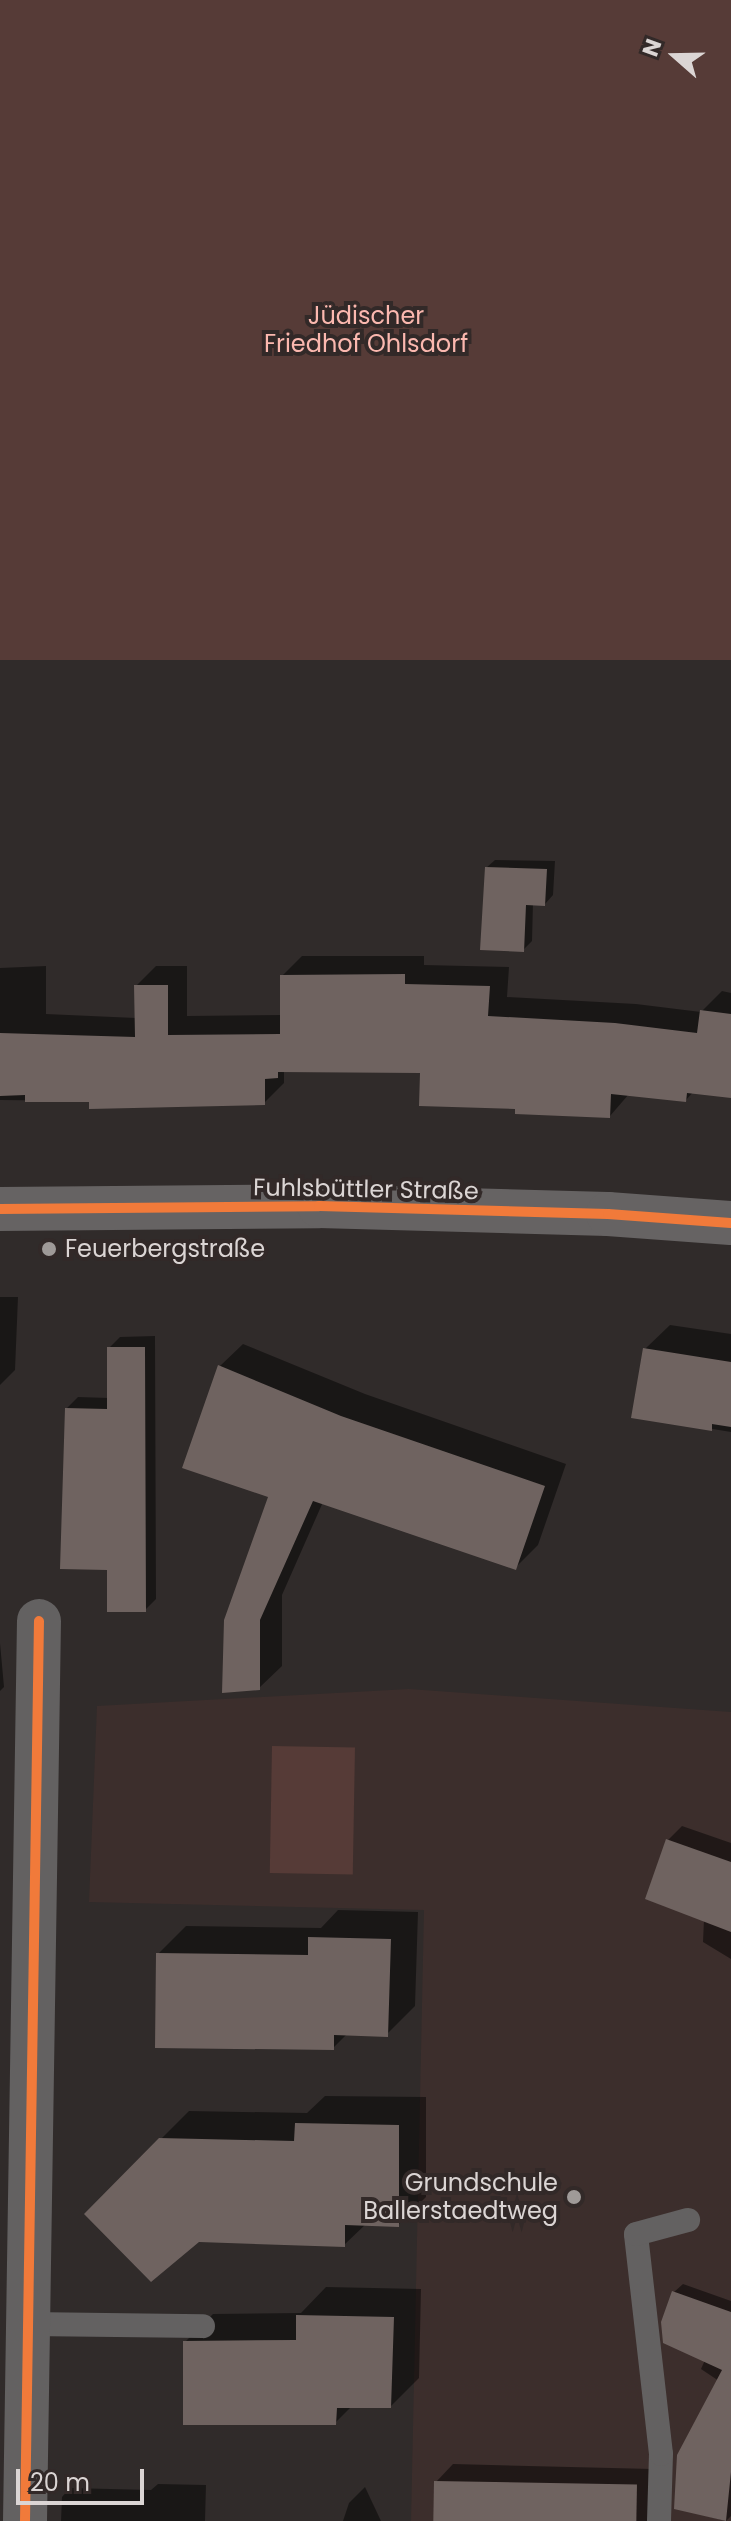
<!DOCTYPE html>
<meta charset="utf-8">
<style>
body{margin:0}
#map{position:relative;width:731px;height:2521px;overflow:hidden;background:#302b2a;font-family:Poppins,sans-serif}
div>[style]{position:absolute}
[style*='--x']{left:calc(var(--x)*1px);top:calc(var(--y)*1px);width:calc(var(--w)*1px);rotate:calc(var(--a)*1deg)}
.built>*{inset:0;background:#3c2e2c}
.green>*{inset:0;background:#563b37;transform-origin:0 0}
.shadow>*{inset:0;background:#0007}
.building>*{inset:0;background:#6f6360;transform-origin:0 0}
.lane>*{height:24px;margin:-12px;padding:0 12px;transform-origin:12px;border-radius:12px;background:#636161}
.street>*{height:44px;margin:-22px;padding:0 22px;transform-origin:22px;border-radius:22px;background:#636161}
.secondary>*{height:44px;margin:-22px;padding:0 22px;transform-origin:22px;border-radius:22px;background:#666363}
.cycleway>*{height:10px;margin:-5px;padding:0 5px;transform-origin:5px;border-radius:5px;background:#f17a3a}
.dots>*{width:22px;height:22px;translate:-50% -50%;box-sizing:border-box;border:4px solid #322928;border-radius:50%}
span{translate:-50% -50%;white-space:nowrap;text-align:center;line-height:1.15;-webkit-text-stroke:8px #322928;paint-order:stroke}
.park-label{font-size:24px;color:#fbb8af}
.street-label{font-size:24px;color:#dbd5d4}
.poi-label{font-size:24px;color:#dbd5d4}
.left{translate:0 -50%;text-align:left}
.right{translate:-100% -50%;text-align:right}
.north{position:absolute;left:635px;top:16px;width:80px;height:80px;-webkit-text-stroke:6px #322928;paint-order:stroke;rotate:290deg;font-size:22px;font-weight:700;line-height:32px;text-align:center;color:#dbd5d4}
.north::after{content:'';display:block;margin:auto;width:28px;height:36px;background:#dbd5d4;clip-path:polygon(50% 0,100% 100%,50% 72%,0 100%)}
.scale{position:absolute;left:16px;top:2469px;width:128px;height:36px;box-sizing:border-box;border:4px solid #dbd5d4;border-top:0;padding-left:10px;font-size:24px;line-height:28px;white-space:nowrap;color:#dbd5d4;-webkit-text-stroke:6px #322928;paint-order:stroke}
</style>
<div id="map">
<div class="built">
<div style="clip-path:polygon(409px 1689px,731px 1712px,731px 2521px,411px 2521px,424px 1910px,89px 1902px,97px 1706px)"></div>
</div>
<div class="green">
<div style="left:0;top:0;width:731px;height:660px"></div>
<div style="left:272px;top:1746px;width:83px;height:127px;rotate:1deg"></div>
</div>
<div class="shadow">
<div style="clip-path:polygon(495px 860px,555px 861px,553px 895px,545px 904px,533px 903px,532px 941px,523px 950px,486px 868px)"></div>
<div style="clip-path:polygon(302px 956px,424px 956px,424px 965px,509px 967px,507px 997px,636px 1004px,701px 1012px,722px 991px,731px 993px,731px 1096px,694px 1091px,686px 1100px,629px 1094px,610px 1116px,517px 1107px,422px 1071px,284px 1070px,284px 1083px,264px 1103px,0 1100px,0 968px,46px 966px,46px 1014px,136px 1018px,136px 986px,156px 966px,187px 966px,187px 1016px,282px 1015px,282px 976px)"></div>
<div style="clip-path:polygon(0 1297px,18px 1297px,15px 1370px,0 1385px)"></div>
<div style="clip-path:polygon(670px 1325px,731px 1334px,731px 1432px,634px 1416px,645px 1349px)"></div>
<div style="clip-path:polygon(155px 1336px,156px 1599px,145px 1610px,109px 1568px,67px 1408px,78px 1397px,109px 1398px,109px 1348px,120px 1337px)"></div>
<div style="clip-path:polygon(243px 1344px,365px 1394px,566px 1464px,538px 1545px,515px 1568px,323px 1502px,282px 1595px,282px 1666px,259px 1688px,224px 1691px,270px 1496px,220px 1366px)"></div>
<div style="clip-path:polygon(0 1643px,4px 1687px,0 1691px)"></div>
<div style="clip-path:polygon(682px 1826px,731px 1843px,731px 1959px,703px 1942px,704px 1919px,668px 1840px)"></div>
<div style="clip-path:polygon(338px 1910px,418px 1912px,415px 2006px,387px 2034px,348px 2033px,333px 2048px,158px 1954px,186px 1926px,321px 1928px)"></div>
<div style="clip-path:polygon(325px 2096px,426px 2097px,426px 2197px,398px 2225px,366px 2224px,344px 2245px,86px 2214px,189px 2111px,307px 2113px)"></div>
<div style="clip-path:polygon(683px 2284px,731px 2301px,731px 2516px,726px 2521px,676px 2508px,719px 2381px,701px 2369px,705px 2360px,674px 2292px)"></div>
<div style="clip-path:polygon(326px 2287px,421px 2289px,419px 2378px,391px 2406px,352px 2406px,335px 2423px,185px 2342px,213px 2314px,301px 2313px)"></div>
<div style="clip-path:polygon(453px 2464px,653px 2469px,652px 2521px,434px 2521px,436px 2482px)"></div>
<div style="clip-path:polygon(158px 2484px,206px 2485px,205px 2521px,61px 2521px,62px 2497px,70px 2488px,151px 2490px)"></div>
<div style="clip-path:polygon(365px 2487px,381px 2521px,343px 2521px,349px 2503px)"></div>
</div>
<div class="building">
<div style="clip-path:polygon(485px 867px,547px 869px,545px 906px,526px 905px,524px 952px,480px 950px)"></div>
<div style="clip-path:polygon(405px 974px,405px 984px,490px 986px,488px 1016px,615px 1023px,697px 1033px,700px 1010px,731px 1014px,731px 1098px,687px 1093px,686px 1102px,611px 1094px,610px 1118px,515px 1114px,515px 1109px,419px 1106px,420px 1073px,278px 1072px,278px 1078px,265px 1079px,265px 1105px,89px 1109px,89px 1102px,25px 1102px,25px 1095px,0 1096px,0 1033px,135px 1037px,134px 985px,168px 985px,168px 1035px,280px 1034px,280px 975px)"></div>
<div style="clip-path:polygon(107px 1347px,145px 1347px,146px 1612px,107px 1612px,107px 1570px,60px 1569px,65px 1408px,107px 1409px)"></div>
<div style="clip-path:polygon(643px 1348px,731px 1362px,731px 1427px,712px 1424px,712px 1431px,631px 1418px)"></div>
<div style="clip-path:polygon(218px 1365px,341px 1416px,545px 1486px,516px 1570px,313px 1501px,260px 1620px,260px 1690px,222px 1693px,224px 1620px,268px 1497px,182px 1468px)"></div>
<div style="clip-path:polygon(666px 1839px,731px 1862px,731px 1932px,645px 1899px)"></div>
<div style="clip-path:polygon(308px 1937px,391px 1939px,388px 2037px,334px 2035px,334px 2050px,155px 2048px,156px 1953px,308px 1955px)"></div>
<div style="clip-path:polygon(295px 2123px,399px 2125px,399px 2227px,345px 2225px,345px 2247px,199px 2242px,151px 2282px,84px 2214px,159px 2138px,294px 2141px)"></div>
<div style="clip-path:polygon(672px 2291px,731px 2312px,731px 2472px,726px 2521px,674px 2509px,677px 2455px,722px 2370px,663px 2343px,661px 2322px)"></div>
<div style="clip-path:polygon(296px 2315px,394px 2317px,391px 2408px,337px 2408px,336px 2425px,183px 2425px,183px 2341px,296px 2340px)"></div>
<div style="left:434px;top:2481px;width:203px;height:40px;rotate:1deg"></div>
</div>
<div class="lane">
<div style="--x:29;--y:2324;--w:174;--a:0.7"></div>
<div style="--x:659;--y:2521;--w:67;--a:-88.3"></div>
<div style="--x:661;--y:2454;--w:221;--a:-96.5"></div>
<div style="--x:636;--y:2234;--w:54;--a:-15.1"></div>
</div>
<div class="street">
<div style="--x:25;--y:2521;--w:900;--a:-89.11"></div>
</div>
<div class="secondary">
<div style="--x:0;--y:1209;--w:319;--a:-0.5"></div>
<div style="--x:319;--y:1206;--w:289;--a:1.6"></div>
<div style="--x:608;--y:1214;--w:123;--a:4.2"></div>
</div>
<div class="cycleway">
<div style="--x:0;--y:1209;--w:319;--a:-0.5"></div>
<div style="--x:319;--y:1206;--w:289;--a:1.6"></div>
<div style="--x:608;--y:1214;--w:123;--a:4.2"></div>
<div style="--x:25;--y:2521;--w:900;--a:-89.11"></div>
</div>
<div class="dots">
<div style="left:49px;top:1249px;background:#9f9a98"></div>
<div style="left:574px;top:2197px;background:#9f9a98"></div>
</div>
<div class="park-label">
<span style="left:366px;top:330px">Jüdischer<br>Friedhof Ohlsdorf</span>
</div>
<div class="street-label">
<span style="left:366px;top:1189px;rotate:1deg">Fuhlsbüttler Straße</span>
</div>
<div class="poi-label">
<span class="left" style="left:65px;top:1249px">Feuerbergstraße</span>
<span class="right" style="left:558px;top:2197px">Grundschule<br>Ballerstaedtweg</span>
</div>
<div class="north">N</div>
<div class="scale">20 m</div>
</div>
